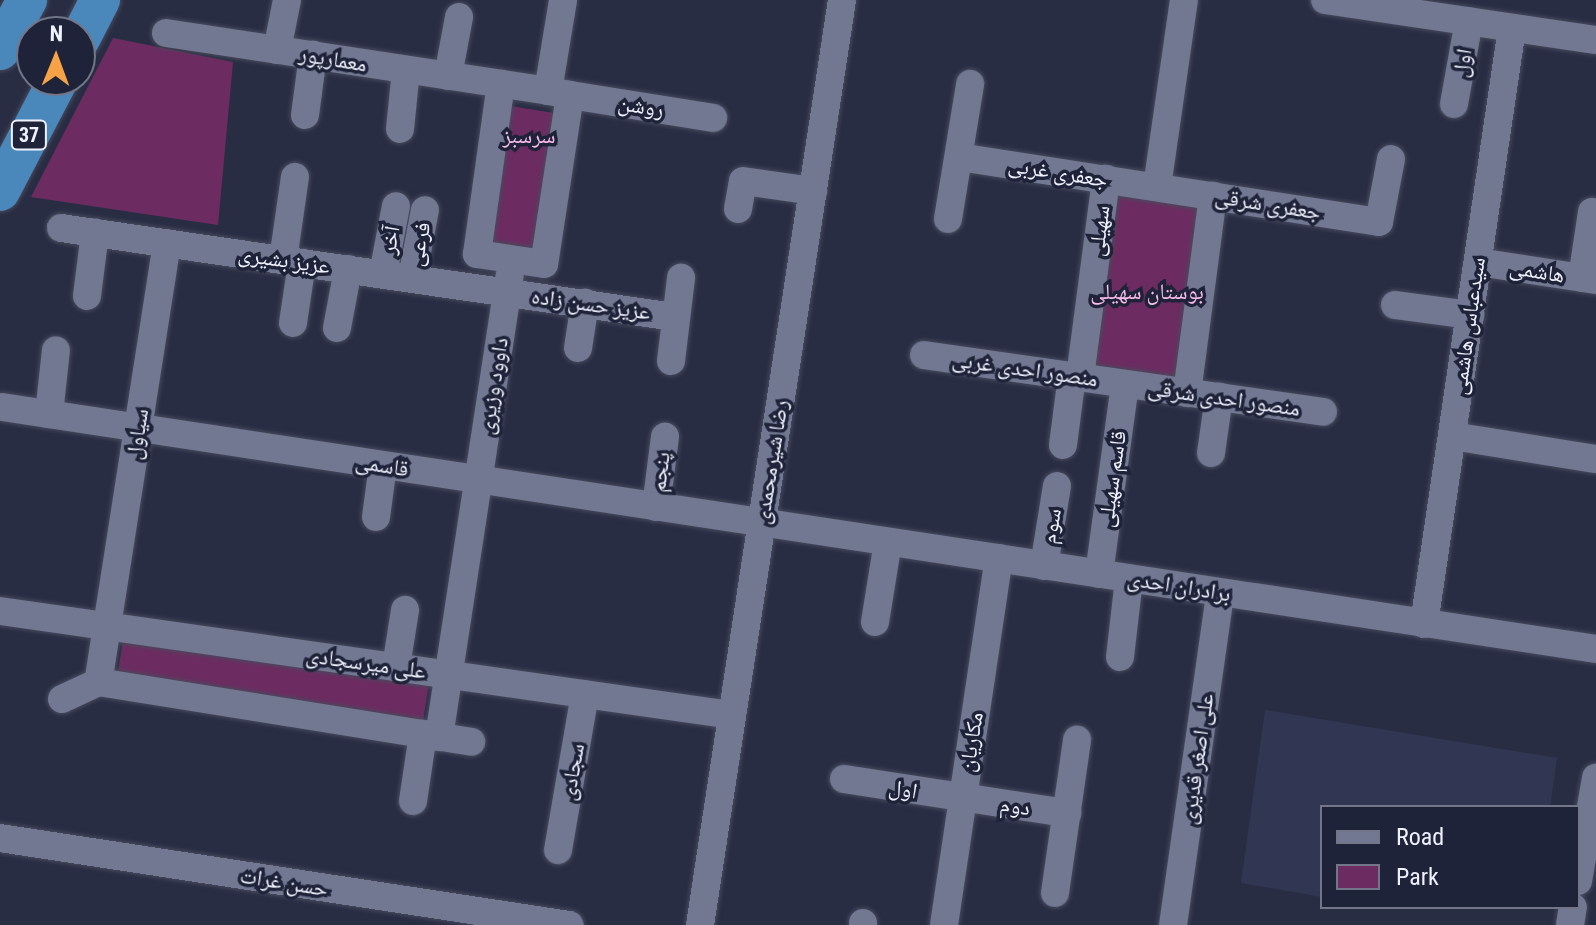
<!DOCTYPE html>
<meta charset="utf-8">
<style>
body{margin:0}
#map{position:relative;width:1596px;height:925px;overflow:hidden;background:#292d44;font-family:"Roboto Condensed","Noto Naskh Arabic",sans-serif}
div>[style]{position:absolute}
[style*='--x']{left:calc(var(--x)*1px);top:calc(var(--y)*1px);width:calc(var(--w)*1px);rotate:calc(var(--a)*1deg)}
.built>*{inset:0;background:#313752}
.green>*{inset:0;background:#6d2c61;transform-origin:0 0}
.roads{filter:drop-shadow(0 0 2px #474a5d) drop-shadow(0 0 2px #474a5d)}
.minor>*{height:28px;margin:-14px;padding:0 14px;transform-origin:14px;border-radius:14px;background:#727892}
.highway>*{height:40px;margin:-20px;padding:0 20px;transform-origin:20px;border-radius:20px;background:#4a88bc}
span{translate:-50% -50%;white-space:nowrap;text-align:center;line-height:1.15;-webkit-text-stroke:7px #1f2339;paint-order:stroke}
.shield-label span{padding:2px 6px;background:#1f2339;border:2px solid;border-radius:6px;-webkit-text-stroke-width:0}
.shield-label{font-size:20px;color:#eff2fe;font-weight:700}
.street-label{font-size:22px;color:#eff2fe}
.park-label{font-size:22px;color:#fbbdec}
.legend{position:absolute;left:1320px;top:805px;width:260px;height:104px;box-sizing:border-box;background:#1f2339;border:2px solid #727688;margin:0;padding:10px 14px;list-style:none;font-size:24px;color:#eff2fe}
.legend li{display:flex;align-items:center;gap:16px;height:40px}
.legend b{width:40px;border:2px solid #727688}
.north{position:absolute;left:16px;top:16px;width:80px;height:80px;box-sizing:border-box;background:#1f2339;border:2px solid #727688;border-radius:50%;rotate:1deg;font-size:22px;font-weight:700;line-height:32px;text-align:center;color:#eff2fe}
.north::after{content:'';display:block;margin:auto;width:28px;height:36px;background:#f5a346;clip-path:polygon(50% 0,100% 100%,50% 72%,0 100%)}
</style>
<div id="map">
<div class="built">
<div style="clip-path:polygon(1265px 710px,1557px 758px,1550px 807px,1322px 807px,1322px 897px,1241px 883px)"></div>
</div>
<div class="green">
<div style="clip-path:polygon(113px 38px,233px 62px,218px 225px,31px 197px)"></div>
<div style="left:510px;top:106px;width:46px;height:137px;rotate:9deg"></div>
<div style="left:1112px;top:191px;width:101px;height:189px;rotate:9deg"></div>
<div style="left:124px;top:634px;width:309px;height:48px;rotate:9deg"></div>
</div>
<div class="roads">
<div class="minor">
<div style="--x:1325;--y:0;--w:274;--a:8.4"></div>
<div style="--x:166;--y:33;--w:386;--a:8.6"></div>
<div style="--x:548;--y:91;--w:22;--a:10"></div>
<div style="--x:570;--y:95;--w:171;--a:98.7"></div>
<div style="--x:544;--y:264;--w:68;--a:-171.5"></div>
<div style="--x:477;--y:254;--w:172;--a:-82"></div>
<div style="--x:277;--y:50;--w:51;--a:-78.7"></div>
<div style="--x:448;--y:76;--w:60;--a:-79.4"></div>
<div style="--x:548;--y:91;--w:92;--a:-80.6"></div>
<div style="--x:570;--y:95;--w:145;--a:9.1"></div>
<div style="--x:1454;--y:104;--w:84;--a:-79.8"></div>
<div style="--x:305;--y:115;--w:61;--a:-82.4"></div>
<div style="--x:400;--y:129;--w:59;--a:-84.2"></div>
<div style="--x:959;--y:157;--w:425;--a:8.8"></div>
<div style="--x:1379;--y:222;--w:64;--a:-79.2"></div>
<div style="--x:1157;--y:187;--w:189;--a:-81.8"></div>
<div style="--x:738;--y:209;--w:28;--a:-80"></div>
<div style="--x:743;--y:181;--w:71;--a:8.1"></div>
<div style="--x:948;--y:219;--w:137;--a:-80.7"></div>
<div style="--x:61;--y:228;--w:619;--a:8.26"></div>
<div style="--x:167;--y:243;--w:444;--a:98.9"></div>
<div style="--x:98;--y:682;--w:378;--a:9.1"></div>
<div style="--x:283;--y:260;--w:84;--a:-81.8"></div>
<div style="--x:1478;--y:262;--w:119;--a:8.7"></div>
<div style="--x:383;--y:274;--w:69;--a:-79.2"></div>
<div style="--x:412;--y:278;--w:69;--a:-79.2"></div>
<div style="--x:1582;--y:278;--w:67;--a:-81.4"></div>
<div style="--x:87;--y:296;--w:64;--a:-82.8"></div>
<div style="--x:1395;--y:305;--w:76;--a:7.6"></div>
<div style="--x:293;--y:323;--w:61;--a:-81.5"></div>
<div style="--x:337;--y:328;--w:60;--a:-79.4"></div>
<div style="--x:578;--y:348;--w:46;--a:-81.2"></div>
<div style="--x:924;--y:355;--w:403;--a:8.1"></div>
<div style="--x:671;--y:361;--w:84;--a:-83.1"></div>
<div style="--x:1080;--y:377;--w:200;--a:-82.5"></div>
<div style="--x:1187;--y:393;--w:199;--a:-82.5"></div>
<div style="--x:2;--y:407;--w:1612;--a:8.63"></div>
<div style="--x:49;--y:414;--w:64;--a:-83.8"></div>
<div style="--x:1452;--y:436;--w:146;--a:9.1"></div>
<div style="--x:1063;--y:445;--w:70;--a:-82.6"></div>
<div style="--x:1211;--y:453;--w:57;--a:-81.9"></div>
<div style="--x:656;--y:507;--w:71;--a:-82.7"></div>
<div style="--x:376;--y:517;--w:52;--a:-82.3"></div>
<div style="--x:1044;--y:566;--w:81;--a:-80.8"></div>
<div style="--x:1099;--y:574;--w:192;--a:-82.2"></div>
<div style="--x:0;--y:611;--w:739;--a:8.09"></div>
<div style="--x:875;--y:622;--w:81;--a:-80.8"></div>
<div style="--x:1424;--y:624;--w:602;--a:-81.6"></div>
<div style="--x:1120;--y:657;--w:79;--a:-83.4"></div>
<div style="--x:396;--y:667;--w:58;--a:-81"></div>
<div style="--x:62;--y:699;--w:40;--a:-25"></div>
<div style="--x:439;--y:737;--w:467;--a:-81.3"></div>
<div style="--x:844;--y:779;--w:226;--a:8.7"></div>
<div style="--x:413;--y:801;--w:68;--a:-81.5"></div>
<div style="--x:0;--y:838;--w:576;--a:8.69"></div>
<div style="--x:558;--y:850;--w:158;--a:-80.2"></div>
<div style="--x:1578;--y:881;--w:105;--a:-80.1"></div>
<div style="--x:1055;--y:893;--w:155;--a:-81.8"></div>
<div style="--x:700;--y:925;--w:936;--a:-81.27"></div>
<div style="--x:863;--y:925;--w:2;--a:-90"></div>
<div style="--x:944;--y:925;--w:371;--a:-81.5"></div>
<div style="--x:1173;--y:925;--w:335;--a:-81.9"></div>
<div style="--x:1570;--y:925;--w:18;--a:-81"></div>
</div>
<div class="highway">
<div style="--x:80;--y:39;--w:44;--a:-62.9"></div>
<div style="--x:0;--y:50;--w:57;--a:-61.6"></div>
<div style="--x:0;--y:191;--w:125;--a:-62.4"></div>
</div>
</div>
<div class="shield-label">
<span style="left:29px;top:135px">37</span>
</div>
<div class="street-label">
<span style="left:333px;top:59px;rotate:9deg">معمارپور</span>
<span style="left:1462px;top:63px;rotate:-80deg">اول</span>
<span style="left:641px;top:106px;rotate:9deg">روشن</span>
<span style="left:1058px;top:172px;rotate:9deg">جعفری غربی</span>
<span style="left:1268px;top:204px;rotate:9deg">جعفری شرقی</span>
<span style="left:1099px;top:231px;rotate:-83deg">سهیلی</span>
<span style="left:390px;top:240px;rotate:-80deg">آخر</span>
<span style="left:419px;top:244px;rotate:-79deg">فرعی</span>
<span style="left:284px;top:260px;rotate:8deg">عزیز بشیری</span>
<span style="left:1537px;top:271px;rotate:9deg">هاشمی</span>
<span style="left:591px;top:304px;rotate:8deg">عزیز حسن زاده</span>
<span style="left:1468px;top:326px;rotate:-82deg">سیدعباس هاشمی</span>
<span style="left:1025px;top:369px;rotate:8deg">منصور احدی غربی</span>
<span style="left:493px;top:386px;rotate:-81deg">داوود وزیری</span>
<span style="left:1224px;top:398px;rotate:8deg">منصور احدی شرقی</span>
<span style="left:137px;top:434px;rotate:-81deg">سیاول</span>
<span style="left:771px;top:462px;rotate:-81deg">رضا شیرمحمدی</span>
<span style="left:382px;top:465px;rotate:9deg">قاسمی</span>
<span style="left:660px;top:472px;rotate:-83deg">پنجم</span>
<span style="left:1112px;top:479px;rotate:-82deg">قاسم سهیلی</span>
<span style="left:1051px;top:526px;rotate:-81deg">سوم</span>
<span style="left:1179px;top:586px;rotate:9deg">برادران احدی</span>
<span style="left:366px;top:663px;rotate:8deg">علی میرسجادی</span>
<span style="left:971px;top:742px;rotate:-81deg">مکاریان</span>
<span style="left:1197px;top:759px;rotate:-82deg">علی اصغر قدیری</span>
<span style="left:572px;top:772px;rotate:-80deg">سجادی</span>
<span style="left:903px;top:789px;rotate:10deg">اول</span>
<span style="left:1015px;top:806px;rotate:8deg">دوم</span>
<span style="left:284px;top:882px;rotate:9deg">حسن غرات</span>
</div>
<div class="park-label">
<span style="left:529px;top:136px">سرسبز</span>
<span style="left:1147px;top:292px">بوستان سهیلی</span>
</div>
<ul class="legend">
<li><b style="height:10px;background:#727892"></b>Road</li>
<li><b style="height:22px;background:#6d2c61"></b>Park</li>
</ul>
<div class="north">N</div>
</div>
